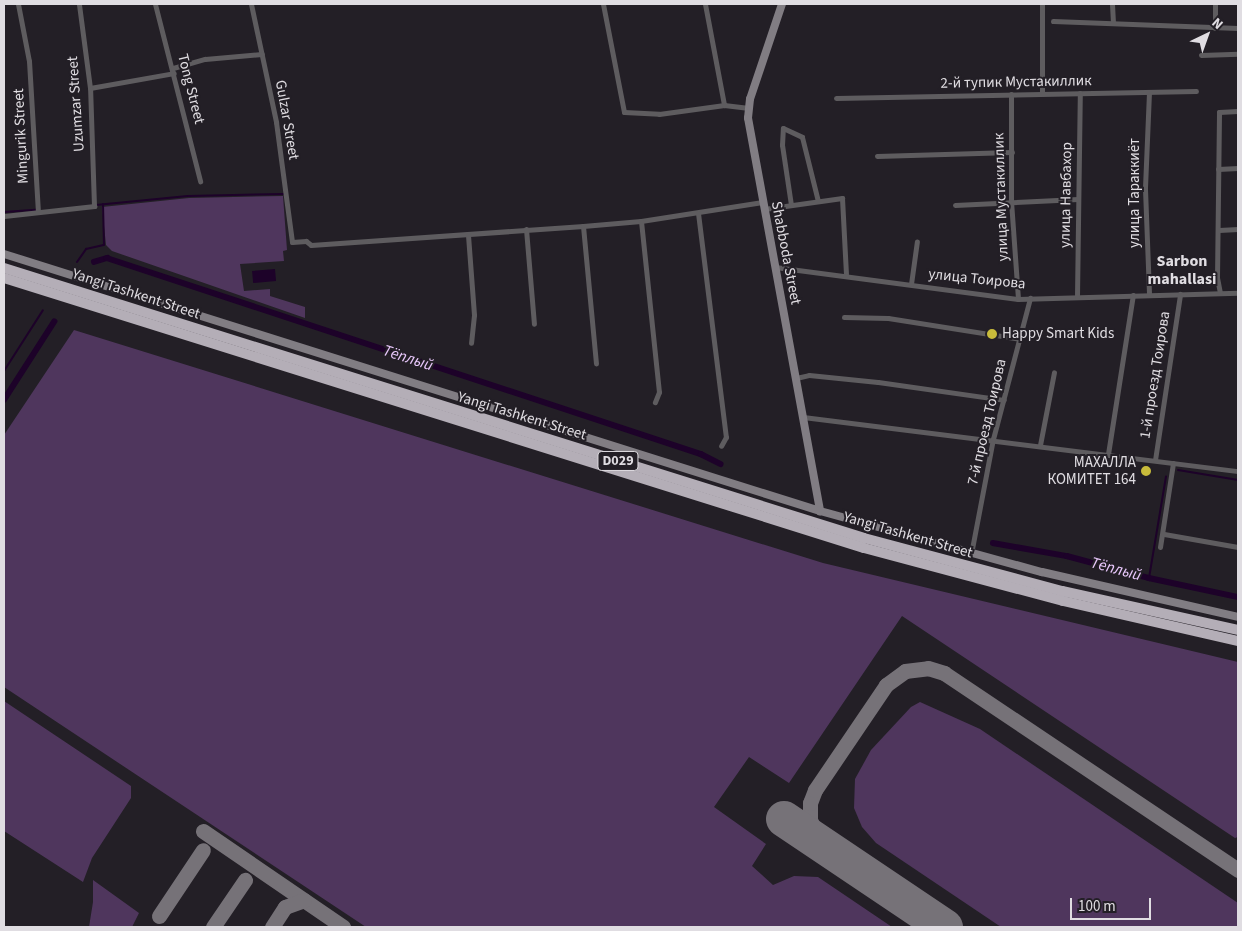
<!DOCTYPE html>
<meta charset="utf-8">
<style>
body{margin:0}
#map{position:relative;width:1242px;height:931px;overflow:hidden;background:#231f26;font-family:"Source Sans 3",sans-serif}
div>[style]{position:absolute}
[style*='--x']{left:calc(var(--x)*1px);top:calc(var(--y)*1px);width:calc(var(--w)*1px);rotate:calc(var(--a)*1deg)}
.green>*{inset:0;background:#4f365d}
.water>*{inset:0;background:#1d0229;transform-origin:0 0}
.stream>*{height:2px;margin:-1px;padding:0 1px;transform-origin:1px;border-radius:1px;background:#1d0229}
.canal>*{height:5.5px;margin:-2.75px;padding:0 2.75px;transform-origin:2.75px;border-radius:2.75px;background:#1d0229}
.taxiway>*{height:15px;margin:-7.5px;padding:0 7.5px;transform-origin:7.5px;border-radius:7.5px;background:#767278}
.runway>*{height:36px;margin:-18px;padding:0 18px;transform-origin:18px;border-radius:18px;background:#767278}
.street>*{height:5px;margin:-2.5px;padding:0 2.5px;transform-origin:2.5px;border-radius:2.5px;background:#5e5c5f}
.secondary>*{height:8px;margin:-4px;padding:0 4px;transform-origin:4px;border-radius:4px;background:#817d83}
.highway>*{height:10px;margin:-5px;padding:0 5px;transform-origin:5px;border-radius:5px;background:#b4aeb7}
.dots>*{width:14px;height:14px;translate:-50% -50%;box-sizing:border-box;border:2px solid #231f26;border-radius:50%}
span{translate:-50% -50%;white-space:nowrap;text-align:center;line-height:1.15;-webkit-text-stroke:4px #231f26;paint-order:stroke}
.shield-label span{padding:1px 4px;background:#231f26;border:1px solid;border-radius:4px;-webkit-text-stroke-width:0}
.shield-label{font-size:14px;color:#e0dde2;font-weight:700}
.street-label{font-size:15px;color:#e0dde2}
.poi-label{font-size:15px;color:#e0dde2}
.left{translate:0 -50%;text-align:left}
.right{translate:-100% -50%;text-align:right}
.neighbourhood-label{font-size:16px;color:#e0dde2;font-weight:700}
.water-label{font-size:16px;color:#e9c8fc;font-style:italic}
.frame{position:absolute;inset:0;border:5px solid #e0dde2;pointer-events:none}
.north{position:absolute;left:1182px;top:10px;width:50px;height:50px;-webkit-text-stroke:4px #231f26;paint-order:stroke;rotate:42deg;font-size:14px;font-weight:700;line-height:20px;text-align:center;color:#e0dde2}
.north::after{content:'';display:block;margin:auto;width:18px;height:22px;background:#e0dde2;clip-path:polygon(50% 0,100% 100%,50% 72%,0 100%)}
.scale{position:absolute;left:1070px;top:898px;width:81px;height:22px;box-sizing:border-box;border:2px solid #e0dde2;border-top:0;padding-left:6px;font-size:15px;line-height:18px;white-space:nowrap;color:#e0dde2;-webkit-text-stroke:4px #231f26;paint-order:stroke}
</style>
<div id="map">
<div class="green">
<div style="clip-path:polygon(283px 196px,287px 250px,283px 251px,284px 261px,240px 264px,244px 291px,270px 289px,270px 296px,305px 307px,305px 318px,112px 251px,106px 245px,102px 207px,189px 198px)"></div>
<div style="clip-path:polygon(74px 330px,823px 563px,1238px 662px,1238px 837px,1235px 838px,902px 616px,789px 783px,749px 757px,714px 807px,766px 844px,752px 866px,773px 885px,794px 876px,818px 877px,892px 927px,366px 927px,4px 687px,4px 435px)"></div>
<div style="clip-path:polygon(4px 701px,131px 786px,131px 798px,92px 858px,83px 882px,4px 831px)"></div>
<div style="clip-path:polygon(920px 702px,980px 729px,1238px 903px,1238px 927px,1001px 927px,876px 843px,862px 827px,854px 808px,855px 779px,871px 750px,911px 707px)"></div>
<div style="clip-path:polygon(93px 880px,139px 913px,132px 927px,89px 927px,93px 902px)"></div>
</div>
<div class="water">
<div style="left:275px;top:269px;width:12px;height:23px;rotate:85deg"></div>
</div>
<div class="stream">
<div style="--x:96;--y:205;--w:92;--a:-5.6"></div>
<div style="--x:188;--y:196;--w:97;--a:-1.2"></div>
<div style="--x:4;--y:212;--w:32;--a:-4"></div>
<div style="--x:77;--y:262;--w:16;--a:-55"></div>
<div style="--x:86;--y:249;--w:18;--a:-13"></div>
<div style="--x:104;--y:245;--w:41;--a:-91.4"></div>
<div style="--x:4;--y:371;--w:72;--a:-57.4"></div>
<div style="--x:1178;--y:470;--w:61;--a:9.5"></div>
<div style="--x:1149;--y:578;--w:103;--a:-80.5"></div>
</div>
<div class="canal">
<div style="--x:94;--y:262;--w:14;--a:-17"></div>
<div style="--x:107;--y:258;--w:626;--a:18.26"></div>
<div style="--x:701;--y:454;--w:22;--a:27"></div>
<div style="--x:4;--y:400;--w:93;--a:-57.3"></div>
<div style="--x:993;--y:543;--w:75;--a:10"></div>
<div style="--x:1067;--y:556;--w:85;--a:15"></div>
<div style="--x:1149;--y:578;--w:91;--a:12.1"></div>
</div>
<div class="taxiway">
<div style="--x:203;--y:831;--w:170;--a:34.4"></div>
<div style="--x:830;--y:851;--w:18;--a:-131"></div>
<div style="--x:818;--y:837;--w:19;--a:-115"></div>
<div style="--x:810;--y:820;--w:17;--a:-90"></div>
<div style="--x:810;--y:803;--w:14;--a:-69"></div>
<div style="--x:815;--y:790;--w:127;--a:-55.9"></div>
<div style="--x:886;--y:685;--w:24;--a:-36"></div>
<div style="--x:905;--y:671;--w:23;--a:-7"></div>
<div style="--x:928;--y:668;--w:17;--a:17"></div>
<div style="--x:944;--y:673;--w:354;--a:33.8"></div>
<div style="--x:159;--y:916;--w:79;--a:-56.3"></div>
<div style="--x:213;--y:927;--w:57;--a:-55.8"></div>
<div style="--x:272;--y:927;--w:24;--a:-57"></div>
<div style="--x:285;--y:907;--w:20;--a:-20"></div>
</div>
<div class="runway">
<div style="--x:784;--y:819;--w:194;--a:33.9"></div>
</div>
<div class="street">
<div style="--x:18;--y:4;--w:58;--a:79.1"></div>
<div style="--x:29;--y:61;--w:151;--a:86.6"></div>
<div style="--x:155;--y:4;--w:183;--a:75.7"></div>
<div style="--x:251;--y:4;--w:121;--a:78"></div>
<div style="--x:276;--y:122;--w:121;--a:82.4"></div>
<div style="--x:292;--y:242;--w:14;--a:-4"></div>
<div style="--x:306;--y:241;--w:6;--a:39"></div>
<div style="--x:311;--y:245;--w:273;--a:-4"></div>
<div style="--x:583;--y:226;--w:58;--a:-4.9"></div>
<div style="--x:641;--y:221;--w:123;--a:-8.9"></div>
<div style="--x:603;--y:4;--w:110;--a:79"></div>
<div style="--x:624;--y:112;--w:35;--a:3"></div>
<div style="--x:659;--y:114;--w:66;--a:-7.9"></div>
<div style="--x:705;--y:4;--w:103;--a:79.3"></div>
<div style="--x:724;--y:105;--w:23;--a:7"></div>
<div style="--x:1042;--y:4;--w:89;--a:90"></div>
<div style="--x:1112;--y:4;--w:19;--a:87"></div>
<div style="--x:1215;--y:4;--w:24;--a:90"></div>
<div style="--x:1053;--y:21;--w:185;--a:2.2"></div>
<div style="--x:1201;--y:55;--w:37;--a:-2"></div>
<div style="--x:173;--y:68;--w:33;--a:-16"></div>
<div style="--x:205;--y:59;--w:57;--a:-5"></div>
<div style="--x:90;--y:88;--w:85;--a:-10.1"></div>
<div style="--x:1149;--y:92;--w:97;--a:92.4"></div>
<div style="--x:1145;--y:189;--w:106;--a:87.8"></div>
<div style="--x:1011;--y:94;--w:107;--a:90"></div>
<div style="--x:1011;--y:201;--w:98;--a:85.9"></div>
<div style="--x:836;--y:98;--w:360;--a:-1.1"></div>
<div style="--x:877;--y:156;--w:135;--a:-1.7"></div>
<div style="--x:1218;--y:169;--w:20;--a:-3"></div>
<div style="--x:791;--y:205;--w:61;--a:-98.5"></div>
<div style="--x:782;--y:145;--w:17;--a:-87"></div>
<div style="--x:783;--y:128;--w:21;--a:25"></div>
<div style="--x:802;--y:137;--w:66;--a:76"></div>
<div style="--x:955;--y:205;--w:123;--a:-2.8"></div>
<div style="--x:764;--y:209;--w:79;--a:-8"></div>
<div style="--x:842;--y:198;--w:76;--a:87"></div>
<div style="--x:698;--y:213;--w:226;--a:82.9"></div>
<div style="--x:726;--y:437;--w:10;--a:119"></div>
<div style="--x:4;--y:216;--w:91;--a:-6.3"></div>
<div style="--x:94;--y:206;--w:118;--a:-91.9"></div>
<div style="--x:90;--y:88;--w:85;--a:-97.5"></div>
<div style="--x:641;--y:221;--w:172;--a:84"></div>
<div style="--x:659;--y:392;--w:11;--a:112"></div>
<div style="--x:583;--y:226;--w:138;--a:84.6"></div>
<div style="--x:526;--y:229;--w:95;--a:85.2"></div>
<div style="--x:1219;--y:230;--w:19;--a:-3"></div>
<div style="--x:468;--y:235;--w:80;--a:85.7"></div>
<div style="--x:474;--y:315;--w:28;--a:96"></div>
<div style="--x:775;--y:267;--w:245;--a:7.5"></div>
<div style="--x:1018;--y:299;--w:220;--a:-1.6"></div>
<div style="--x:911;--y:284;--w:43;--a:-82.1"></div>
<div style="--x:1220;--y:293;--w:15;--a:-101"></div>
<div style="--x:1217;--y:278;--w:166;--a:-89.3"></div>
<div style="--x:1219;--y:112;--w:19;--a:-3"></div>
<div style="--x:1077;--y:296;--w:203;--a:-89.2"></div>
<div style="--x:844;--y:317;--w:44;--a:1.3"></div>
<div style="--x:888;--y:318;--w:134;--a:9"></div>
<div style="--x:796;--y:378;--w:13;--a:-13"></div>
<div style="--x:809;--y:375;--w:69;--a:5.8"></div>
<div style="--x:878;--y:382;--w:127;--a:8.1"></div>
<div style="--x:803;--y:417;--w:438;--a:7.1"></div>
<div style="--x:1040;--y:445;--w:74;--a:-79.1"></div>
<div style="--x:1108;--y:454;--w:161;--a:-81.1"></div>
<div style="--x:1155;--y:460;--w:168;--a:-81.4"></div>
<div style="--x:1164;--y:534;--w:75;--a:10"></div>
<div style="--x:1160;--y:547;--w:85;--a:-81.2"></div>
<div style="--x:971;--y:554;--w:117;--a:-79.2"></div>
<div style="--x:993;--y:439;--w:146;--a:-75.3"></div>
</div>
<div class="secondary">
<div style="--x:782;--y:4;--w:100;--a:108.6"></div>
<div style="--x:750;--y:99;--w:19;--a:96"></div>
<div style="--x:748;--y:118;--w:400;--a:79.6"></div>
<div style="--x:4;--y:254;--w:856;--a:17.48"></div>
<div style="--x:820;--y:511;--w:230;--a:15.4"></div>
<div style="--x:1042;--y:572;--w:201;--a:12.9"></div>
</div>
<div class="highway">
<div style="--x:4;--y:268;--w:901;--a:17.43"></div>
<div style="--x:864;--y:538;--w:205;--a:15"></div>
<div style="--x:1062;--y:591;--w:180;--a:12.5"></div>
<div style="--x:4;--y:278;--w:901;--a:17.43"></div>
<div style="--x:864;--y:548;--w:206;--a:14.9"></div>
<div style="--x:1063;--y:601;--w:180;--a:12.9"></div>
</div>
<div class="dots">
<div style="left:992px;top:334px;background:#c8bb3b"></div>
<div style="left:1146px;top:471px;background:#c8bb3b"></div>
</div>
<div class="shield-label">
<span style="left:618px;top:461px">D029</span>
</div>
<div class="street-label">
<span style="left:1016px;top:82px;rotate:-1deg">2-й тупик Мустакиллик</span>
<span style="left:191px;top:89px;rotate:76deg">Tong Street</span>
<span style="left:76px;top:104px;rotate:-94deg">Uzumzar Street</span>
<span style="left:287px;top:120px;rotate:80deg">Gulzar Street</span>
<span style="left:21px;top:136px;rotate:-93deg">Mingurik Street</span>
<span style="left:1135px;top:193px;rotate:-90deg">улица Тараккиёт</span>
<span style="left:1066px;top:195px;rotate:-89deg">улица Навбахор</span>
<span style="left:1001px;top:197px;rotate:-92deg">улица Мустакиллик</span>
<span style="left:786px;top:253px;rotate:79deg">Shabboda Street</span>
<span style="left:977px;top:279px;rotate:6deg">улица Тоирова</span>
<span style="left:136px;top:294px;rotate:18deg">Yangi Tashkent Street</span>
<span style="left:1155px;top:375px;rotate:-81deg">1-й проезд Тоирова</span>
<span style="left:522px;top:416px;rotate:17deg">Yangi Tashkent Street</span>
<span style="left:987px;top:422px;rotate:-77deg">7-й проезд Тоирова</span>
<span style="left:908px;top:535px;rotate:16deg">Yangi Tashkent Street</span>
</div>
<div class="poi-label">
<span class="left" style="left:1002px;top:334px">Happy Smart Kids</span>
<span class="right" style="left:1136px;top:471px">МАХАЛЛА<br>КОМИТЕТ 164</span>
</div>
<div class="neighbourhood-label">
<span style="left:1182px;top:270px">Sarbon<br>mahallasi</span>
</div>
<div class="water-label">
<span style="left:408px;top:358px;rotate:18deg">Тёплый</span>
<span style="left:1116px;top:569px;rotate:15deg">Тёплый</span>
</div>
<div class="frame"></div>
<div class="north">N</div>
<div class="scale">100 m</div>
</div>
